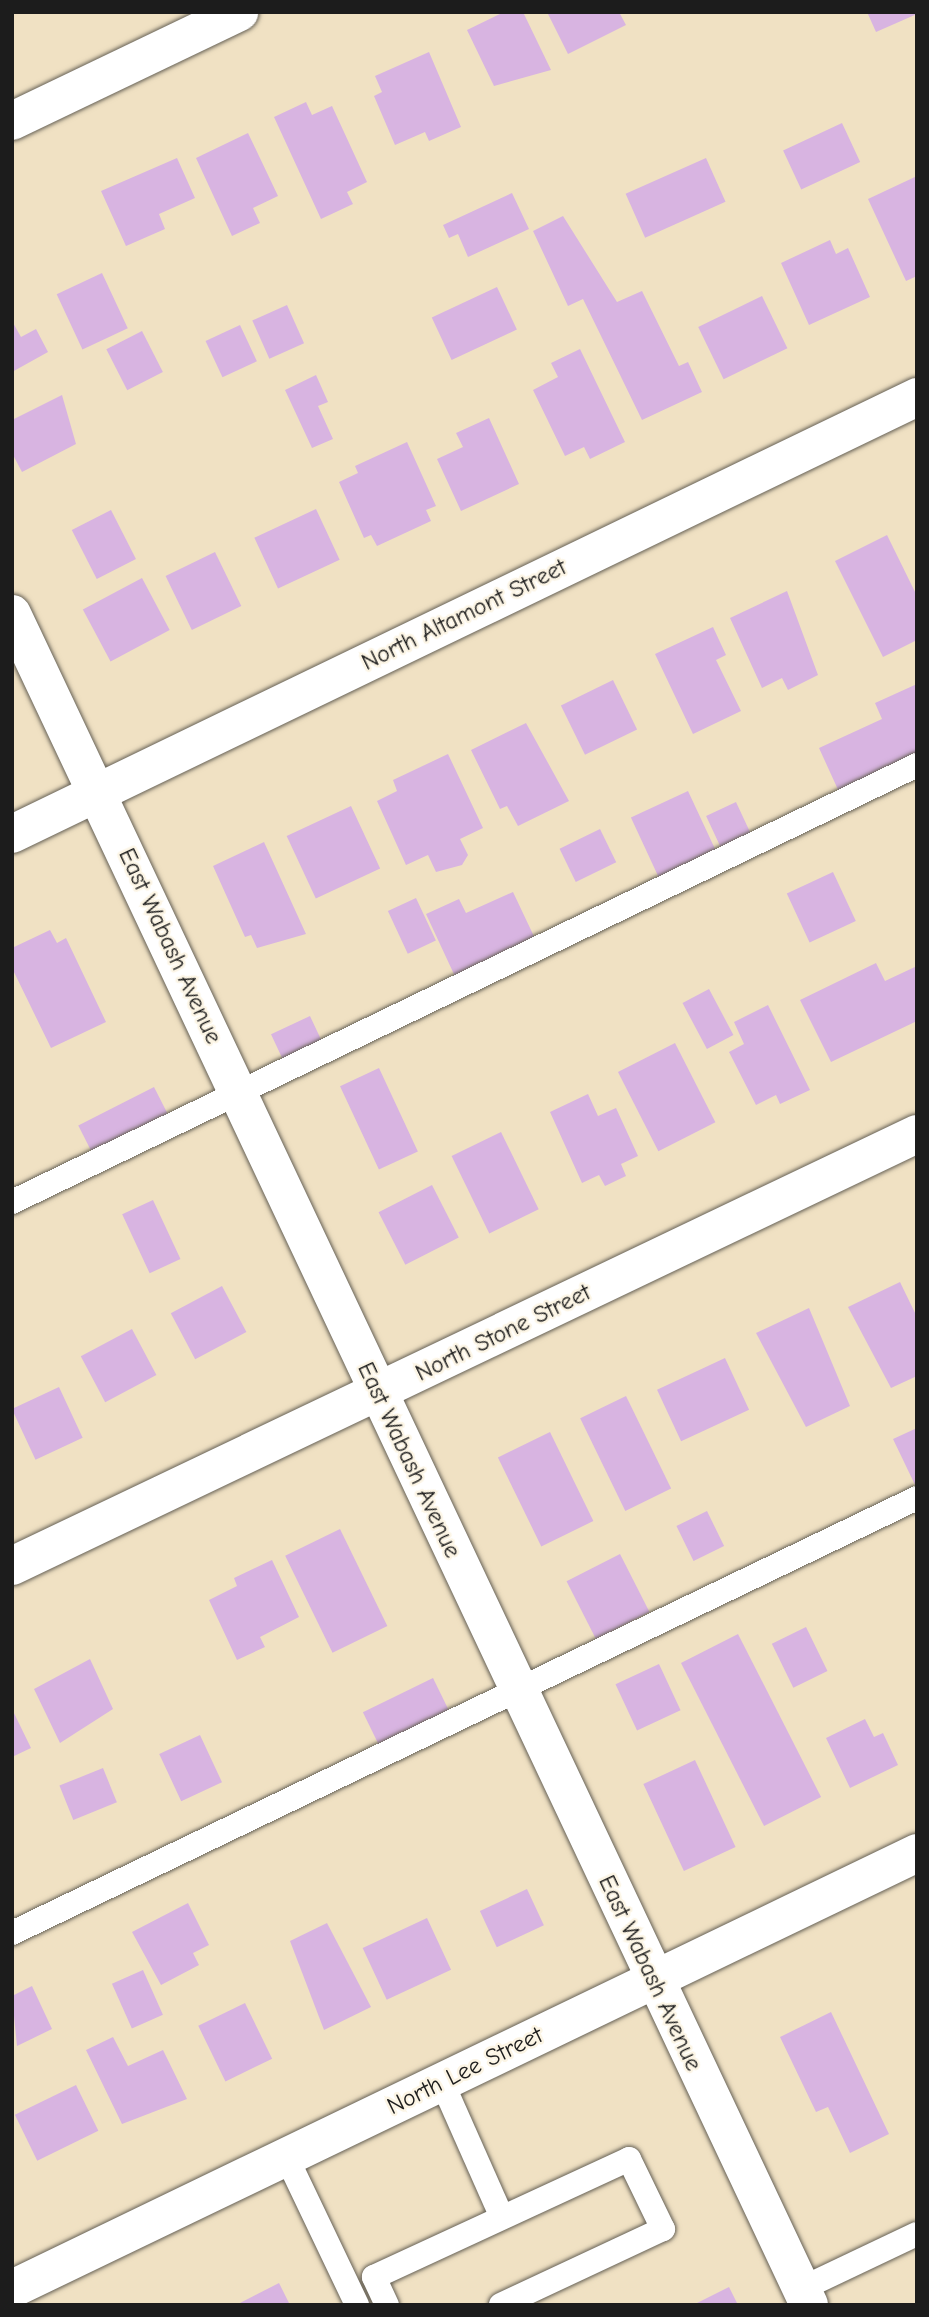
<!DOCTYPE html>
<style>
body{margin:0}
#map{position:relative;width:929px;height:2317px;overflow:hidden;background:#f0e1c3;font-family:"Comic Neue",sans-serif}
div>[style]{position:absolute}
[style*='--x']{left:calc(var(--x)*1px);top:calc(var(--y)*1px);width:calc(var(--w)*1px);rotate:calc(var(--a)*1deg)}
.building>*{inset:0;background:#d8b4e1;transform-origin:0 0}
.roads{filter:drop-shadow(0 0 2px #666156) drop-shadow(0 0 2px #666156)}
.lane>*{height:24px;margin:-12px;padding:0 12px;transform-origin:12px;border-radius:12px;background:#fff}
.street>*{height:38px;margin:-19px;padding:0 19px;transform-origin:19px;border-radius:19px;background:#fff}
span{translate:-50% -50%;white-space:nowrap;text-align:center;line-height:1.15;-webkit-text-stroke:5px #fcf5e5;paint-order:stroke}
.street-label{font-size:24px;color:#1c1c1c}
.frame{position:absolute;inset:0;border:14px solid #1c1c1c;pointer-events:none}
</style>
<div id="map">
<div class="building">
<div style="clip-path:polygon(504px 12px,523px 12px,551px 70px,494px 86px,467px 30px)"></div>
<div style="clip-path:polygon(547px 12px,619px 12px,626px 25px,568px 54px)"></div>
<div style="clip-path:polygon(867px 12px,917px 12px,917px 14px,876px 32px)"></div>
<div style="clip-path:polygon(429px 52px,461px 127px,429px 141px,425px 132px,395px 145px,374px 96px,382px 92px,375px 76px)"></div>
<div style="clip-path:polygon(306px 102px,312px 115px,332px 106px,367px 182px,347px 192px,353px 204px,321px 219px,274px 117px)"></div>
<div style="left:842px;top:123px;width:43px;height:65px;rotate:65deg"></div>
<div style="clip-path:polygon(248px 133px,278px 196px,253px 208px,260px 223px,232px 236px,196px 158px)"></div>
<div style="clip-path:polygon(177px 158px,195px 198px,159px 214px,165px 229px,126px 246px,101px 191px)"></div>
<div style="left:706px;top:158px;width:48px;height:88px;rotate:66deg"></div>
<div style="clip-path:polygon(917px 176px,917px 276px,906px 281px,868px 199px)"></div>
<div style="clip-path:polygon(512px 193px,529px 229px,468px 257px,458px 234px,449px 238px,443px 225px)"></div>
<div style="clip-path:polygon(563px 216px,617px 302px,642px 291px,679px 366px,688px 362px,702px 392px,642px 420px,583px 299px,568px 306px,533px 231px)"></div>
<div style="clip-path:polygon(830px 240px,836px 254px,848px 248px,870px 297px,809px 325px,781px 263px)"></div>
<div style="left:102px;top:273px;width:61px;height:50px;rotate:65deg"></div>
<div style="left:497px;top:287px;width:47px;height:72px;rotate:65deg"></div>
<div style="left:762px;top:296px;width:58px;height:71px;rotate:64deg"></div>
<div style="left:287px;top:305px;width:42px;height:38px;rotate:66deg"></div>
<div style="clip-path:polygon(12px 321px,21px 337px,36px 329px,48px 352px,12px 372px)"></div>
<div style="left:240px;top:325px;width:40px;height:38px;rotate:65deg"></div>
<div style="left:142px;top:331px;width:46px;height:40px;rotate:63deg"></div>
<div style="clip-path:polygon(580px 349px,625px 442px,590px 459px,584px 447px,565px 456px,533px 390px,558px 377px,551px 363px)"></div>
<div style="clip-path:polygon(316px 375px,328px 402px,318px 406px,333px 439px,312px 448px,285px 390px)"></div>
<div style="clip-path:polygon(62px 395px,76px 444px,22px 472px,12px 453px,12px 420px)"></div>
<div style="clip-path:polygon(489px 418px,519px 484px,461px 511px,437px 459px,463px 447px,456px 433px)"></div>
<div style="clip-path:polygon(407px 442px,436px 506px,426px 510px,431px 521px,377px 546px,371px 535px,364px 538px,339px 482px,358px 473px,355px 466px)"></div>
<div style="left:316px;top:509px;width:56px;height:68px;rotate:65deg"></div>
<div style="left:111px;top:510px;width:55px;height:44px;rotate:63deg"></div>
<div style="clip-path:polygon(887px 535px,917px 596px,917px 640px,883px 657px,835px 561px)"></div>
<div style="left:215px;top:552px;width:60px;height:55px;rotate:64deg"></div>
<div style="left:142px;top:578px;width:59px;height:67px;rotate:62deg"></div>
<div style="clip-path:polygon(787px 591px,818px 675px,788px 690px,782px 678px,762px 688px,730px 618px)"></div>
<div style="clip-path:polygon(713px 627px,726px 655px,716px 660px,741px 711px,693px 734px,655px 654px)"></div>
<div style="left:613px;top:680px;width:55px;height:58px;rotate:64deg"></div>
<div style="clip-path:polygon(917px 684px,917px 759px,840px 794px,819px 748px,882px 719px,875px 703px)"></div>
<div style="clip-path:polygon(526px 723px,569px 801px,518px 826px,507px 806px,500px 809px,471px 750px)"></div>
<div style="clip-path:polygon(448px 754px,483px 828px,460px 839px,468px 855px,462px 865px,436px 872px,428px 855px,406px 865px,377px 801px,397px 791px,393px 780px)"></div>
<div style="left:688px;top:791px;width:72px;height:63px;rotate:65deg"></div>
<div style="left:736px;top:802px;width:43px;height:33px;rotate:65deg"></div>
<div style="left:351px;top:806px;width:69px;height:71px;rotate:65deg"></div>
<div style="left:600px;top:829px;width:37px;height:45px;rotate:64deg"></div>
<div style="clip-path:polygon(264px 842px,306px 934px,257px 948px,251px 935px,245px 937px,213px 866px)"></div>
<div style="left:833px;top:872px;width:54px;height:51px;rotate:65deg"></div>
<div style="clip-path:polygon(513px 892px,539px 947px,459px 985px,426px 914px,459px 899px,466px 913px)"></div>
<div style="left:416px;top:898px;width:47px;height:31px;rotate:65deg"></div>
<div style="clip-path:polygon(50px 930px,57px 943px,66px 938px,106px 1022px,51px 1048px,12px 968px,12px 948px)"></div>
<div style="clip-path:polygon(876px 963px,885px 981px,917px 966px,917px 1021px,831px 1062px,800px 1000px)"></div>
<div style="left:709px;top:989px;width:52px;height:30px;rotate:62deg"></div>
<div style="clip-path:polygon(768px 1005px,810px 1090px,780px 1104px,776px 1095px,756px 1105px,729px 1052px,744px 1044px,734px 1022px)"></div>
<div style="left:310px;top:1016px;width:31px;height:43px;rotate:65deg"></div>
<div style="left:675px;top:1043px;width:89px;height:64px;rotate:63deg"></div>
<div style="left:379px;top:1068px;width:92px;height:43px;rotate:65deg"></div>
<div style="left:154px;top:1087px;width:30px;height:85px;rotate:63deg"></div>
<div style="clip-path:polygon(588px 1094px,598px 1116px,616px 1108px,638px 1156px,621px 1164px,626px 1176px,605px 1186px,599px 1175px,582px 1183px,550px 1112px)"></div>
<div style="left:501px;top:1132px;width:86px;height:55px;rotate:64deg"></div>
<div style="left:432px;top:1185px;width:59px;height:60px;rotate:63deg"></div>
<div style="left:153px;top:1200px;width:65px;height:34px;rotate:65deg"></div>
<div style="clip-path:polygon(900px 1282px,917px 1317px,917px 1376px,891px 1388px,848px 1307px)"></div>
<div style="left:222px;top:1286px;width:52px;height:58px;rotate:62deg"></div>
<div style="clip-path:polygon(809px 1308px,850px 1406px,806px 1427px,756px 1333px)"></div>
<div style="left:132px;top:1329px;width:52px;height:58px;rotate:62deg"></div>
<div style="left:725px;top:1358px;width:57px;height:75px;rotate:65deg"></div>
<div style="left:59px;top:1387px;width:56px;height:52px;rotate:65deg"></div>
<div style="left:626px;top:1396px;width:103px;height:51px;rotate:64deg"></div>
<div style="clip-path:polygon(917px 1428px,917px 1489px,893px 1439px)"></div>
<div style="left:550px;top:1432px;width:99px;height:58px;rotate:64deg"></div>
<div style="left:707px;top:1511px;width:39px;height:34px;rotate:64deg"></div>
<div style="left:340px;top:1529px;width:108px;height:61px;rotate:64deg"></div>
<div style="left:620px;top:1554px;width:65px;height:60px;rotate:63deg"></div>
<div style="clip-path:polygon(272px 1560px,299px 1617px,260px 1637px,265px 1647px,237px 1660px,209px 1600px,237px 1586px,234px 1578px)"></div>
<div style="left:806px;top:1627px;width:49px;height:38px;rotate:64deg"></div>
<div style="left:738px;top:1634px;width:183px;height:64px;rotate:63deg"></div>
<div style="clip-path:polygon(90px 1659px,113px 1709px,60px 1743px,34px 1689px)"></div>
<div style="left:659px;top:1664px;width:51px;height:48px;rotate:65deg"></div>
<div style="left:433px;top:1678px;width:46px;height:78px;rotate:64deg"></div>
<div style="clip-path:polygon(12px 1709px,31px 1748px,12px 1757px)"></div>
<div style="clip-path:polygon(865px 1719px,874px 1737px,883px 1733px,898px 1765px,850px 1788px,826px 1738px)"></div>
<div style="left:200px;top:1735px;width:52px;height:45px;rotate:65deg"></div>
<div style="left:695px;top:1760px;width:96px;height:57px;rotate:65deg"></div>
<div style="left:103px;top:1768px;width:37px;height:47px;rotate:68deg"></div>
<div style="left:527px;top:1889px;width:40px;height:52px;rotate:65deg"></div>
<div style="clip-path:polygon(188px 1903px,209px 1945px,193px 1953px,199px 1965px,161px 1985px,132px 1932px)"></div>
<div style="left:427px;top:1918px;width:57px;height:71px;rotate:65deg"></div>
<div style="clip-path:polygon(327px 1923px,371px 2007px,324px 2030px,290px 1941px)"></div>
<div style="left:143px;top:1970px;width:49px;height:34px;rotate:66deg"></div>
<div style="clip-path:polygon(32px 1986px,52px 2029px,17px 2046px,12px 1996px)"></div>
<div style="left:245px;top:2003px;width:62px;height:52px;rotate:64deg"></div>
<div style="clip-path:polygon(831px 2012px,889px 2134px,850px 2153px,828px 2107px,816px 2112px,780px 2037px)"></div>
<div style="clip-path:polygon(113px 2037px,128px 2066px,163px 2050px,187px 2099px,122px 2124px,86px 2050px)"></div>
<div style="left:76px;top:2085px;width:51px;height:68px;rotate:64deg"></div>
<div style="clip-path:polygon(279px 2283px,290px 2305px,236px 2305px)"></div>
<div style="clip-path:polygon(729px 2287px,738px 2305px,693px 2305px)"></div>
</div>
<div class="roads">
<div class="lane">
<div style="--x:12;--y:1202;--w:1005;--a:-25.77"></div>
<div style="--x:12;--y:1933;--w:1004;--a:-25.67"></div>
<div style="--x:442;--y:2082;--w:145;--a:66.1"></div>
<div style="--x:286;--y:2156;--w:165;--a:64.5"></div>
<div style="--x:801;--y:2289;--w:128;--a:-25.4"></div>
<div style="--x:387;--y:2305;--w:31;--a:-115"></div>
<div style="--x:374;--y:2277;--w:281;--a:-24.8"></div>
<div style="--x:629;--y:2159;--w:78;--a:64.1"></div>
<div style="--x:663;--y:2229;--w:179;--a:154.9"></div>
</div>
<div class="street">
<div style="--x:12;--y:121;--w:252;--a:-25.6"></div>
<div style="--x:12;--y:614;--w:1869;--a:64.76"></div>
<div style="--x:12;--y:834;--w:1005;--a:-25.77"></div>
<div style="--x:12;--y:1566;--w:1003;--a:-25.52"></div>
<div style="--x:12;--y:2289;--w:1005;--a:-25.72"></div>
</div>
</div>
<div class="street-label">
<span style="left:464px;top:615px;rotate:-26deg">North Altamont Street</span>
<span style="left:170px;top:946px;rotate:65deg">East Wabash Avenue</span>
<span style="left:503px;top:1333px;rotate:-26deg">North Stone Street</span>
<span style="left:409px;top:1460px;rotate:65deg">East Wabash Avenue</span>
<span style="left:650px;top:1973px;rotate:65deg">East Wabash Avenue</span>
<span style="left:465px;top:2071px;rotate:-26deg">North Lee Street</span>
</div>
<div class="frame"></div>
</div>
